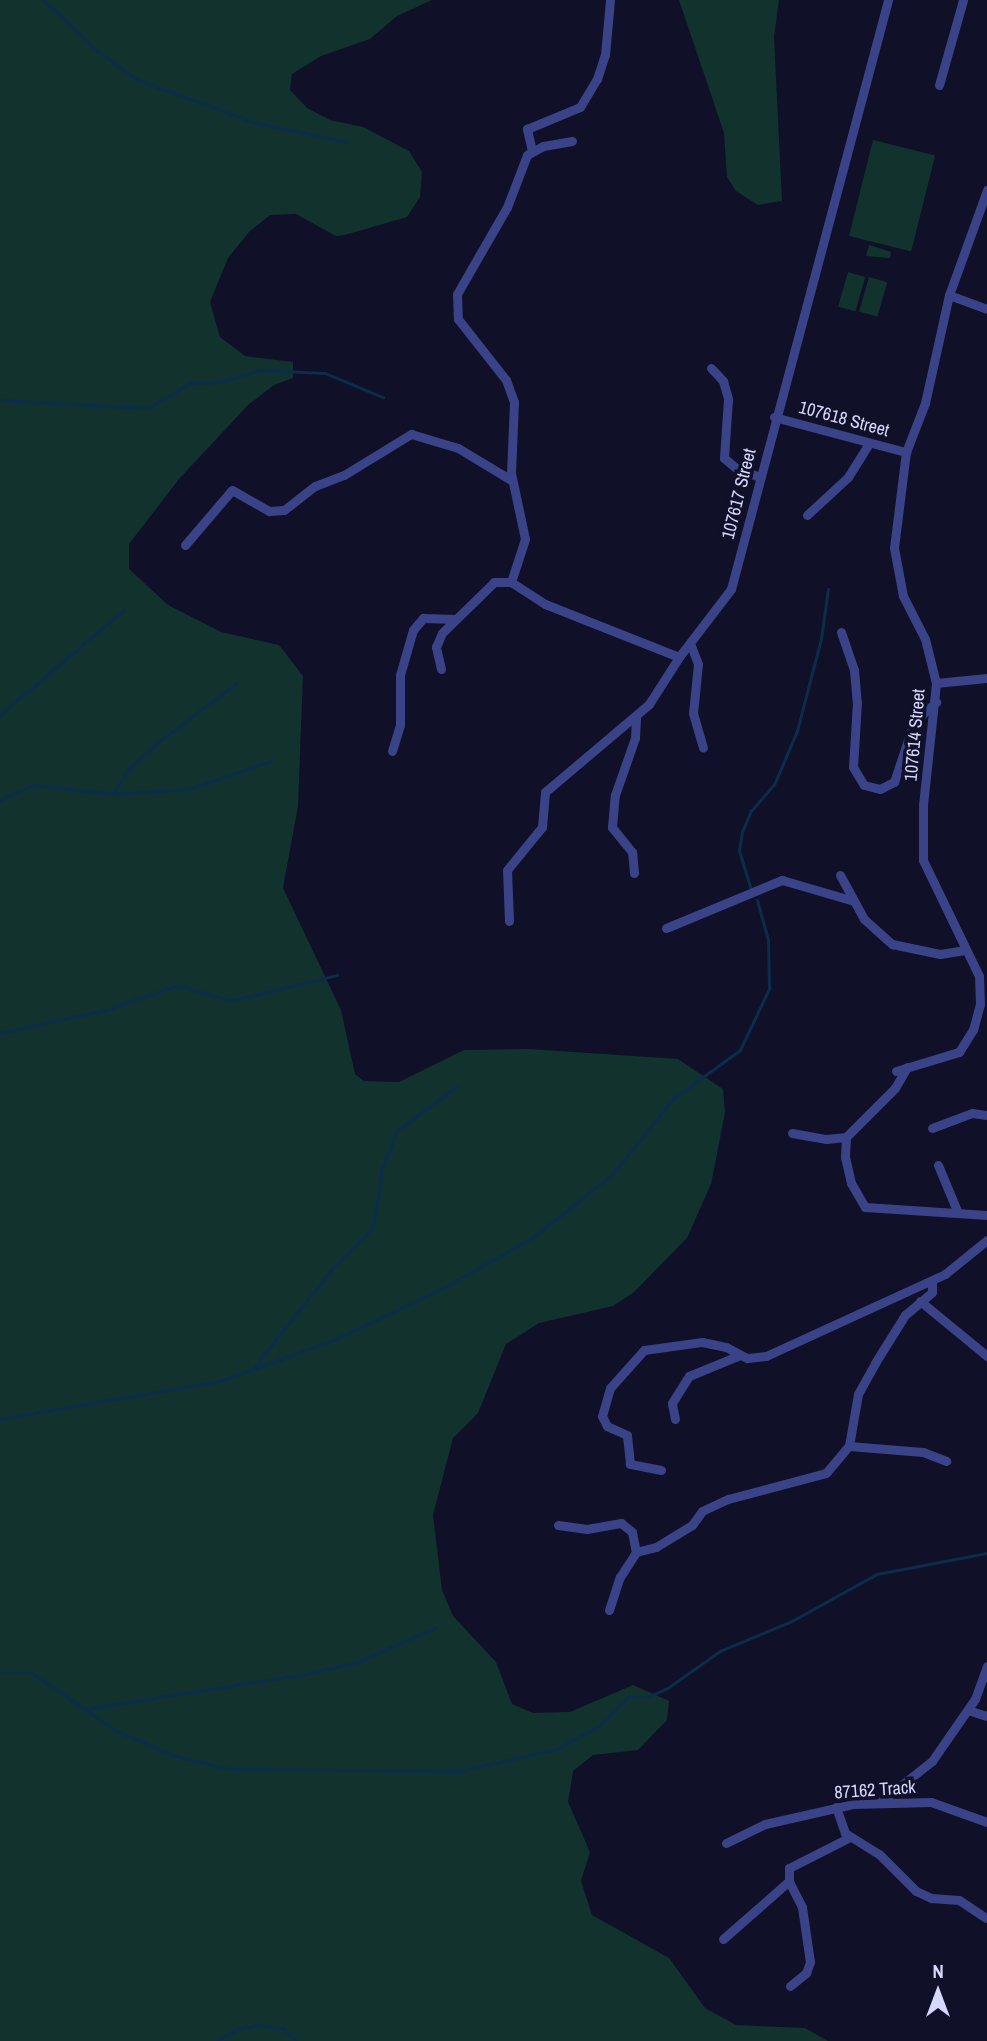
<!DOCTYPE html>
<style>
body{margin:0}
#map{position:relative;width:987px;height:2041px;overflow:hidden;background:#101028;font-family:"Archivo Narrow",sans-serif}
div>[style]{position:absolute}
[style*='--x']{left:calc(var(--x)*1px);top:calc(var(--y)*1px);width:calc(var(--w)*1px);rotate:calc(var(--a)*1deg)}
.green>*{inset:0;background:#12322d;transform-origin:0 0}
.stream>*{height:2.5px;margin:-1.25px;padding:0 1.25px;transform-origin:1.25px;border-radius:1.25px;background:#0c2c4b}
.minor>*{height:9px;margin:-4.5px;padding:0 4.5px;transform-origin:4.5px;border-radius:4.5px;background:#3a4288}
span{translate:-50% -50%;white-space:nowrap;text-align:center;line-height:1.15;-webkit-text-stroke:7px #101028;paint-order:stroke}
.street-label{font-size:18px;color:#d7d8ff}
.north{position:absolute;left:903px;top:1957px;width:70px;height:70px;-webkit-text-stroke:5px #101028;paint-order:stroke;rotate:0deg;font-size:19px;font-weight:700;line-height:28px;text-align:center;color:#d7d8ff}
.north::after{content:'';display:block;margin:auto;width:24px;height:32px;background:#d7d8ff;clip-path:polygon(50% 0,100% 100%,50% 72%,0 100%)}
</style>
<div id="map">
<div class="green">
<div style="clip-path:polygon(0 0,517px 0,432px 0,397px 16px,370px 39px,321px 56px,292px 74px,290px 90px,307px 108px,330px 120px,363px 127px,409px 151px,422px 172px,420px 197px,407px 217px,345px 235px,336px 236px,296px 214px,270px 215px,249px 232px,228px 258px,210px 302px,220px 337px,245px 356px,293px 362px,293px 378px,274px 385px,248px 405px,179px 479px,129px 544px,129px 569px,168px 605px,221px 632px,279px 645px,303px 676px,298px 806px,283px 888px,341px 1010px,355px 1074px,364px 1081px,399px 1082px,464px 1050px,529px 1049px,678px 1059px,723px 1089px,725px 1113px,711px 1184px,687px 1238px,633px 1293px,613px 1306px,539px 1323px,506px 1344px,478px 1413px,453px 1438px,433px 1515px,442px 1590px,453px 1616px,496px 1662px,512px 1704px,533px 1713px,570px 1712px,633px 1685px,669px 1701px,667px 1720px,638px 1750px,593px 1755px,573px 1771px,568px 1802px,590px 1852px,581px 1881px,592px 1915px,669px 1958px,705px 2008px,736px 2025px,805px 2028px,828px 2041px,0 2041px)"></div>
<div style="clip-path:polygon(679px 0,779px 0,774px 37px,782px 201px,758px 205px,736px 191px,727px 177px,724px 133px)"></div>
<div style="left:873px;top:140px;width:64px;height:99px;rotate:14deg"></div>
<div style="clip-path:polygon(869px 245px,891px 252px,890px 258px,866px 256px)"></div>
<div style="left:848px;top:272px;width:18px;height:36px;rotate:16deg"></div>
<div style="left:869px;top:277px;width:19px;height:36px;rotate:16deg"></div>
</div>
<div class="stream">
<div style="--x:44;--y:0;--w:69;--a:43.8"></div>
<div style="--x:94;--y:48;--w:52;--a:36.4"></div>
<div style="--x:136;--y:79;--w:128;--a:20.1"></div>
<div style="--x:256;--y:123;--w:94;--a:11.7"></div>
<div style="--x:0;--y:400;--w:149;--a:3.1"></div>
<div style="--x:149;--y:408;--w:48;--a:-31.4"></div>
<div style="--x:190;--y:383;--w:30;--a:-2"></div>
<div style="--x:220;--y:382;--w:42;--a:-16.7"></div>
<div style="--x:260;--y:370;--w:65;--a:2.6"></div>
<div style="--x:325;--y:373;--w:63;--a:22.5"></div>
<div style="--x:0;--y:715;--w:162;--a:-40.3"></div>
<div style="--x:113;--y:794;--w:28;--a:-58"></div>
<div style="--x:128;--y:770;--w:38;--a:-43"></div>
<div style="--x:156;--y:744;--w:101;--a:-37"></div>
<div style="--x:0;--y:800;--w:37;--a:-24"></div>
<div style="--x:34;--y:785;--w:80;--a:6.5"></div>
<div style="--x:113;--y:794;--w:77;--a:-3.7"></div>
<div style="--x:190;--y:789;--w:86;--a:-19.1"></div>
<div style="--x:751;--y:890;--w:41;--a:-107.1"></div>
<div style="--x:739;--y:851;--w:19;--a:-81"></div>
<div style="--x:742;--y:832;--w:23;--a:-67"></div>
<div style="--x:751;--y:811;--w:35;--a:-49"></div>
<div style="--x:774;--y:785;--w:59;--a:-66.9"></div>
<div style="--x:797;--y:731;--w:95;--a:-75.4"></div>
<div style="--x:821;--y:639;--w:50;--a:-82"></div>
<div style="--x:0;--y:1033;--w:107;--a:-12.4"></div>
<div style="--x:105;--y:1010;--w:77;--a:-18.9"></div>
<div style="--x:178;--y:985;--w:55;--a:16.8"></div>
<div style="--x:231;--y:1001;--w:109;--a:-13.8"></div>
<div style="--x:252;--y:1370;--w:130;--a:-51.5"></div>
<div style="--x:333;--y:1268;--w:57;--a:-45.7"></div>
<div style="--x:373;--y:1227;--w:59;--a:-81.2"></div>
<div style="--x:382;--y:1169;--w:41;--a:-68.5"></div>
<div style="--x:397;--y:1131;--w:74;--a:-36.7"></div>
<div style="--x:0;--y:1419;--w:223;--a:-9.8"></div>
<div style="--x:220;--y:1381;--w:119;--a:-19.7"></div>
<div style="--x:332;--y:1341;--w:123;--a:-25.5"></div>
<div style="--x:443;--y:1288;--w:102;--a:-29.3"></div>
<div style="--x:532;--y:1238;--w:102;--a:-38.2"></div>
<div style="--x:612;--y:1175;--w:99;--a:-51.2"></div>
<div style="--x:674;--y:1098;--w:82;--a:-36"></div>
<div style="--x:740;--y:1050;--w:68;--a:-64.6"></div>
<div style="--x:769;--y:989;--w:49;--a:-91.2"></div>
<div style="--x:768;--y:940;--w:41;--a:-105.4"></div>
<div style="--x:0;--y:1673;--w:32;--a:0"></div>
<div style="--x:32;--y:1673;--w:103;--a:34.3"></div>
<div style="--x:117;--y:1731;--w:60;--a:23.6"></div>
<div style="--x:172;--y:1755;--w:59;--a:13.8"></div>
<div style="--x:229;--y:1769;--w:231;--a:0.5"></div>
<div style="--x:460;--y:1771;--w:99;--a:-12.8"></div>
<div style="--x:557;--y:1749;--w:48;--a:-28.7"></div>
<div style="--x:599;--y:1726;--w:42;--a:-44"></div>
<div style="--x:629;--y:1697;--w:19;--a:0"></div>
<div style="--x:648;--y:1697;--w:23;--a:-25"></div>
<div style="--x:669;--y:1687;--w:62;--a:-35.2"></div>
<div style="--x:720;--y:1651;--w:76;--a:-22.5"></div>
<div style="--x:790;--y:1622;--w:99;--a:-28.9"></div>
<div style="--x:877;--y:1574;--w:112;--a:-10.8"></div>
<div style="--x:85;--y:1709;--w:224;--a:-9"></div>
<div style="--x:306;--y:1674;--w:53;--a:-13"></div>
<div style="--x:358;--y:1662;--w:84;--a:-23.8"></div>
<div style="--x:217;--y:2041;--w:21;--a:-31"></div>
<div style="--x:235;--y:2030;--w:23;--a:-13"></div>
<div style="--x:257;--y:2025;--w:27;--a:8"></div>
<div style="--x:284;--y:2029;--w:18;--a:43"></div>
</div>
<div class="minor">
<div style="--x:939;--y:85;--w:88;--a:-74.2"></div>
<div style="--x:572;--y:141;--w:29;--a:170"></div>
<div style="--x:543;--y:146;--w:18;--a:151"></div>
<div style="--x:527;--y:155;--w:56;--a:111"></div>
<div style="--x:507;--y:207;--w:100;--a:119.9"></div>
<div style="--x:457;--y:294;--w:25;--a:88"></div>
<div style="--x:458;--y:319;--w:78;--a:51.8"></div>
<div style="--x:506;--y:380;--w:23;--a:70"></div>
<div style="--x:514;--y:402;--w:71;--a:92.4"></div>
<div style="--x:511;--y:473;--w:67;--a:78"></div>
<div style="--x:525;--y:539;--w:45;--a:108"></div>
<div style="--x:511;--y:582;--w:40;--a:32.9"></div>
<div style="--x:545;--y:604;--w:144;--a:21.6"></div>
<div style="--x:532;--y:151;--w:23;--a:-103"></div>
<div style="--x:527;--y:129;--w:57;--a:-22.5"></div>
<div style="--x:580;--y:107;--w:33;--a:-59"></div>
<div style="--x:597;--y:79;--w:25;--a:-72"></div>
<div style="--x:605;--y:55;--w:55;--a:-84.8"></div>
<div style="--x:949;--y:295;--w:40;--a:20.2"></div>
<div style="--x:711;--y:368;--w:18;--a:47"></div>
<div style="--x:723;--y:381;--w:19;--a:74"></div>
<div style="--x:728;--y:399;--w:59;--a:93.9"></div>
<div style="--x:724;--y:458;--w:16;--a:40"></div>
<div style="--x:736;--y:468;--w:26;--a:21"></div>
<div style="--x:774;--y:417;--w:137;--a:14.9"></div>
<div style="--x:807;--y:515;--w:56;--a:-42.8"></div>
<div style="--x:848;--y:477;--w:40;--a:-58"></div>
<div style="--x:185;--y:545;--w:72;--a:-49.5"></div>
<div style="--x:232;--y:490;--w:43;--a:29.6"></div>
<div style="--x:269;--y:511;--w:15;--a:-4"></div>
<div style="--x:284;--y:510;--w:39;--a:-38"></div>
<div style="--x:315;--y:486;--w:31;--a:-21"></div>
<div style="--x:344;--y:475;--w:79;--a:-31.5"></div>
<div style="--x:411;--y:434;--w:49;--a:16.6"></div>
<div style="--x:458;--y:448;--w:62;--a:31.1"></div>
<div style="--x:841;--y:632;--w:40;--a:71.1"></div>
<div style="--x:854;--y:670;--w:32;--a:85"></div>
<div style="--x:857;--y:702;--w:65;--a:93.5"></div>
<div style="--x:853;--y:767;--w:21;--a:59"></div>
<div style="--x:864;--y:785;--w:16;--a:14"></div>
<div style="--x:880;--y:789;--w:16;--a:-27"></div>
<div style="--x:894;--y:782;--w:63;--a:-71.6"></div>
<div style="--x:914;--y:722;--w:30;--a:-42"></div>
<div style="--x:690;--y:643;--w:22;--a:69"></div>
<div style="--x:698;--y:664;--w:49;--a:95.8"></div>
<div style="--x:693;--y:713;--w:36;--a:74"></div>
<div style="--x:441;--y:669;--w:23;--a:-103"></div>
<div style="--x:436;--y:647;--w:15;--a:-67"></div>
<div style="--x:442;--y:633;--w:73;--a:-44.4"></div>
<div style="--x:494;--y:582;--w:17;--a:0"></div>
<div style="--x:936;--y:683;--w:51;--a:-5.6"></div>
<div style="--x:392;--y:751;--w:27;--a:-73"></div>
<div style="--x:400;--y:725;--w:50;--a:-90"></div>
<div style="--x:400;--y:675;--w:47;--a:-73.9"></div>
<div style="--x:413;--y:630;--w:16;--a:-50"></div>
<div style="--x:423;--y:618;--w:32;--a:2"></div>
<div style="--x:634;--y:873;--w:21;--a:-95"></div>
<div style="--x:632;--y:852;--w:32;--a:-129"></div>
<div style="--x:612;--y:827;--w:32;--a:-85"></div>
<div style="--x:615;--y:795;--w:60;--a:-70.7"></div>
<div style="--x:635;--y:738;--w:21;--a:-87"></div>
<div style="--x:840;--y:875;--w:50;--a:61.4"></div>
<div style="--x:864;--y:919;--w:38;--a:42"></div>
<div style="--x:892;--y:944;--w:49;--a:11.8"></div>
<div style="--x:940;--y:954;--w:24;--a:-9"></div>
<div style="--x:509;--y:921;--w:51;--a:-92.2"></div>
<div style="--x:507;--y:870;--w:55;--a:-50.9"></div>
<div style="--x:542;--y:827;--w:35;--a:-85"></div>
<div style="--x:545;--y:792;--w:136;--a:-40.2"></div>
<div style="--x:649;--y:704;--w:56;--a:-57.4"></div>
<div style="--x:679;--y:657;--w:86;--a:-52.6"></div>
<div style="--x:731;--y:589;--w:610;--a:-75.07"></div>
<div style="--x:666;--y:928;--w:126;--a:-22.5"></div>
<div style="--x:782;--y:880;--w:75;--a:16.3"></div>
<div style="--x:896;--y:1071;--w:66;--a:-16.8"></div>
<div style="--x:959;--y:1052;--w:26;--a:-58"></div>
<div style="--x:973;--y:1030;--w:27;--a:-75"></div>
<div style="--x:980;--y:1004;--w:28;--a:-92"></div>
<div style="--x:979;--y:976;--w:129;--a:-115.8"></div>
<div style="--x:923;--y:860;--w:55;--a:-90"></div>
<div style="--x:923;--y:805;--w:123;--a:-83.9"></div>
<div style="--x:936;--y:683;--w:45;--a:-104"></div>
<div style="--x:925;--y:639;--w:48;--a:-117.1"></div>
<div style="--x:903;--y:596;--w:49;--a:-100.6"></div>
<div style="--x:894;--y:548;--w:97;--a:-82.9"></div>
<div style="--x:906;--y:452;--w:53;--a:-68.8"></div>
<div style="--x:925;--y:403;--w:111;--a:-77.5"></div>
<div style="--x:949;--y:295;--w:112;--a:-70.1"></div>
<div style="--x:932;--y:1128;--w:43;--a:-20.6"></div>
<div style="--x:972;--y:1113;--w:15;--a:8"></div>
<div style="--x:792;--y:1133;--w:35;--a:10"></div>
<div style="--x:826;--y:1139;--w:20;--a:-6"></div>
<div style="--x:846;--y:1137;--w:69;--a:-45"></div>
<div style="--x:895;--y:1088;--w:24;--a:-60"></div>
<div style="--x:846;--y:1137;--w:20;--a:93"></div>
<div style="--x:845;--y:1157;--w:27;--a:77"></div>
<div style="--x:851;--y:1183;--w:28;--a:60"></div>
<div style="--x:865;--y:1207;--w:122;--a:3.8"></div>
<div style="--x:938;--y:1165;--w:52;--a:67.4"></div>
<div style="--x:920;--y:1301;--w:87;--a:39.4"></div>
<div style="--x:675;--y:1419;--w:16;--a:-101"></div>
<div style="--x:672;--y:1403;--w:32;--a:-58"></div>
<div style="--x:689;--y:1376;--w:55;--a:-22.4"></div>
<div style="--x:849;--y:1446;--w:74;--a:4.6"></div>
<div style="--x:923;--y:1452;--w:25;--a:21"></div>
<div style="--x:661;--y:1470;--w:32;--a:-169"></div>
<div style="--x:630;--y:1464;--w:29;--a:-96"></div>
<div style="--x:627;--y:1435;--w:22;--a:-156"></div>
<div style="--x:607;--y:1426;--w:11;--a:-117"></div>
<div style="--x:602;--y:1416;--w:29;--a:-74"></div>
<div style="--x:610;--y:1388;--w:51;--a:-48.2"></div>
<div style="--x:644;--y:1350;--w:59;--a:-7.9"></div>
<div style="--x:702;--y:1342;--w:25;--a:12"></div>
<div style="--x:726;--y:1347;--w:24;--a:28"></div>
<div style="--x:747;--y:1358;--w:19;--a:-6"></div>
<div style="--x:766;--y:1356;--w:197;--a:-24.6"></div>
<div style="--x:945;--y:1274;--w:54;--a:-39"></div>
<div style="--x:558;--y:1525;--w:29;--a:8"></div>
<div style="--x:587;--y:1529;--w:35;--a:-10"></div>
<div style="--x:621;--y:1523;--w:14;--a:39"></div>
<div style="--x:632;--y:1532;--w:20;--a:79"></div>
<div style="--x:609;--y:1610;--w:35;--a:-72"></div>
<div style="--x:620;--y:1577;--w:30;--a:-57"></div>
<div style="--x:636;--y:1552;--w:21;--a:-14"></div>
<div style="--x:656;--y:1547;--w:42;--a:-31.4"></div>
<div style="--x:692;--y:1525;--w:17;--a:-54"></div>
<div style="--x:702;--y:1511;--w:29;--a:-25"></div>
<div style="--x:728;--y:1499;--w:101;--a:-14.9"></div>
<div style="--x:826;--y:1473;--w:35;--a:-50"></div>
<div style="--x:849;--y:1446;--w:53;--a:-80.2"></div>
<div style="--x:858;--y:1394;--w:35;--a:-61"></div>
<div style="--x:875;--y:1363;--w:57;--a:-58"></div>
<div style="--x:905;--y:1315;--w:35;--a:-40"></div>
<div style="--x:932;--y:1292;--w:11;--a:-90"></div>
<div style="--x:968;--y:1710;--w:20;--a:18"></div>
<div style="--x:879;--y:1803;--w:68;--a:-38.4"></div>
<div style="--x:932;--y:1761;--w:75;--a:-55.3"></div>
<div style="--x:975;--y:1699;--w:35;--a:-70"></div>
<div style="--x:836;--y:1807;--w:28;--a:71"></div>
<div style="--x:845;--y:1833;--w:40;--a:32"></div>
<div style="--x:879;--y:1854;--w:52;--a:45"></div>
<div style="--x:916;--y:1891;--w:17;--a:25"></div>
<div style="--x:931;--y:1898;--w:28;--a:4"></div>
<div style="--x:959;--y:1900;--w:32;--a:34"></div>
<div style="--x:726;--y:1843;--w:43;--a:-26"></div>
<div style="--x:765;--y:1824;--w:90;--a:-12.8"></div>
<div style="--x:853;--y:1804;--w:78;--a:-1.5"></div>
<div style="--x:931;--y:1802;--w:59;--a:19.7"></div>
<div style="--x:723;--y:1939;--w:88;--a:-41.3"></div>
<div style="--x:790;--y:1986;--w:21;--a:-39"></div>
<div style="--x:806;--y:1973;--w:12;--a:-70"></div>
<div style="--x:810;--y:1962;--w:56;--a:-98.3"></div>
<div style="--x:802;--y:1907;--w:29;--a:-117"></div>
<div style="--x:789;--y:1881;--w:13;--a:-90"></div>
<div style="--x:789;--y:1868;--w:68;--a:-26.9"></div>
</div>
<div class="street-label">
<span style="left:844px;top:419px;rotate:15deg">107618 Street</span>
<span style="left:739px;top:494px;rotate:-76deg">107617 Street</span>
<span style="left:915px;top:735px;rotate:-85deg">107614 Street</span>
<span style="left:875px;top:1790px;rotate:-4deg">87162 Track</span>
</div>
<div class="north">N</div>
</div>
